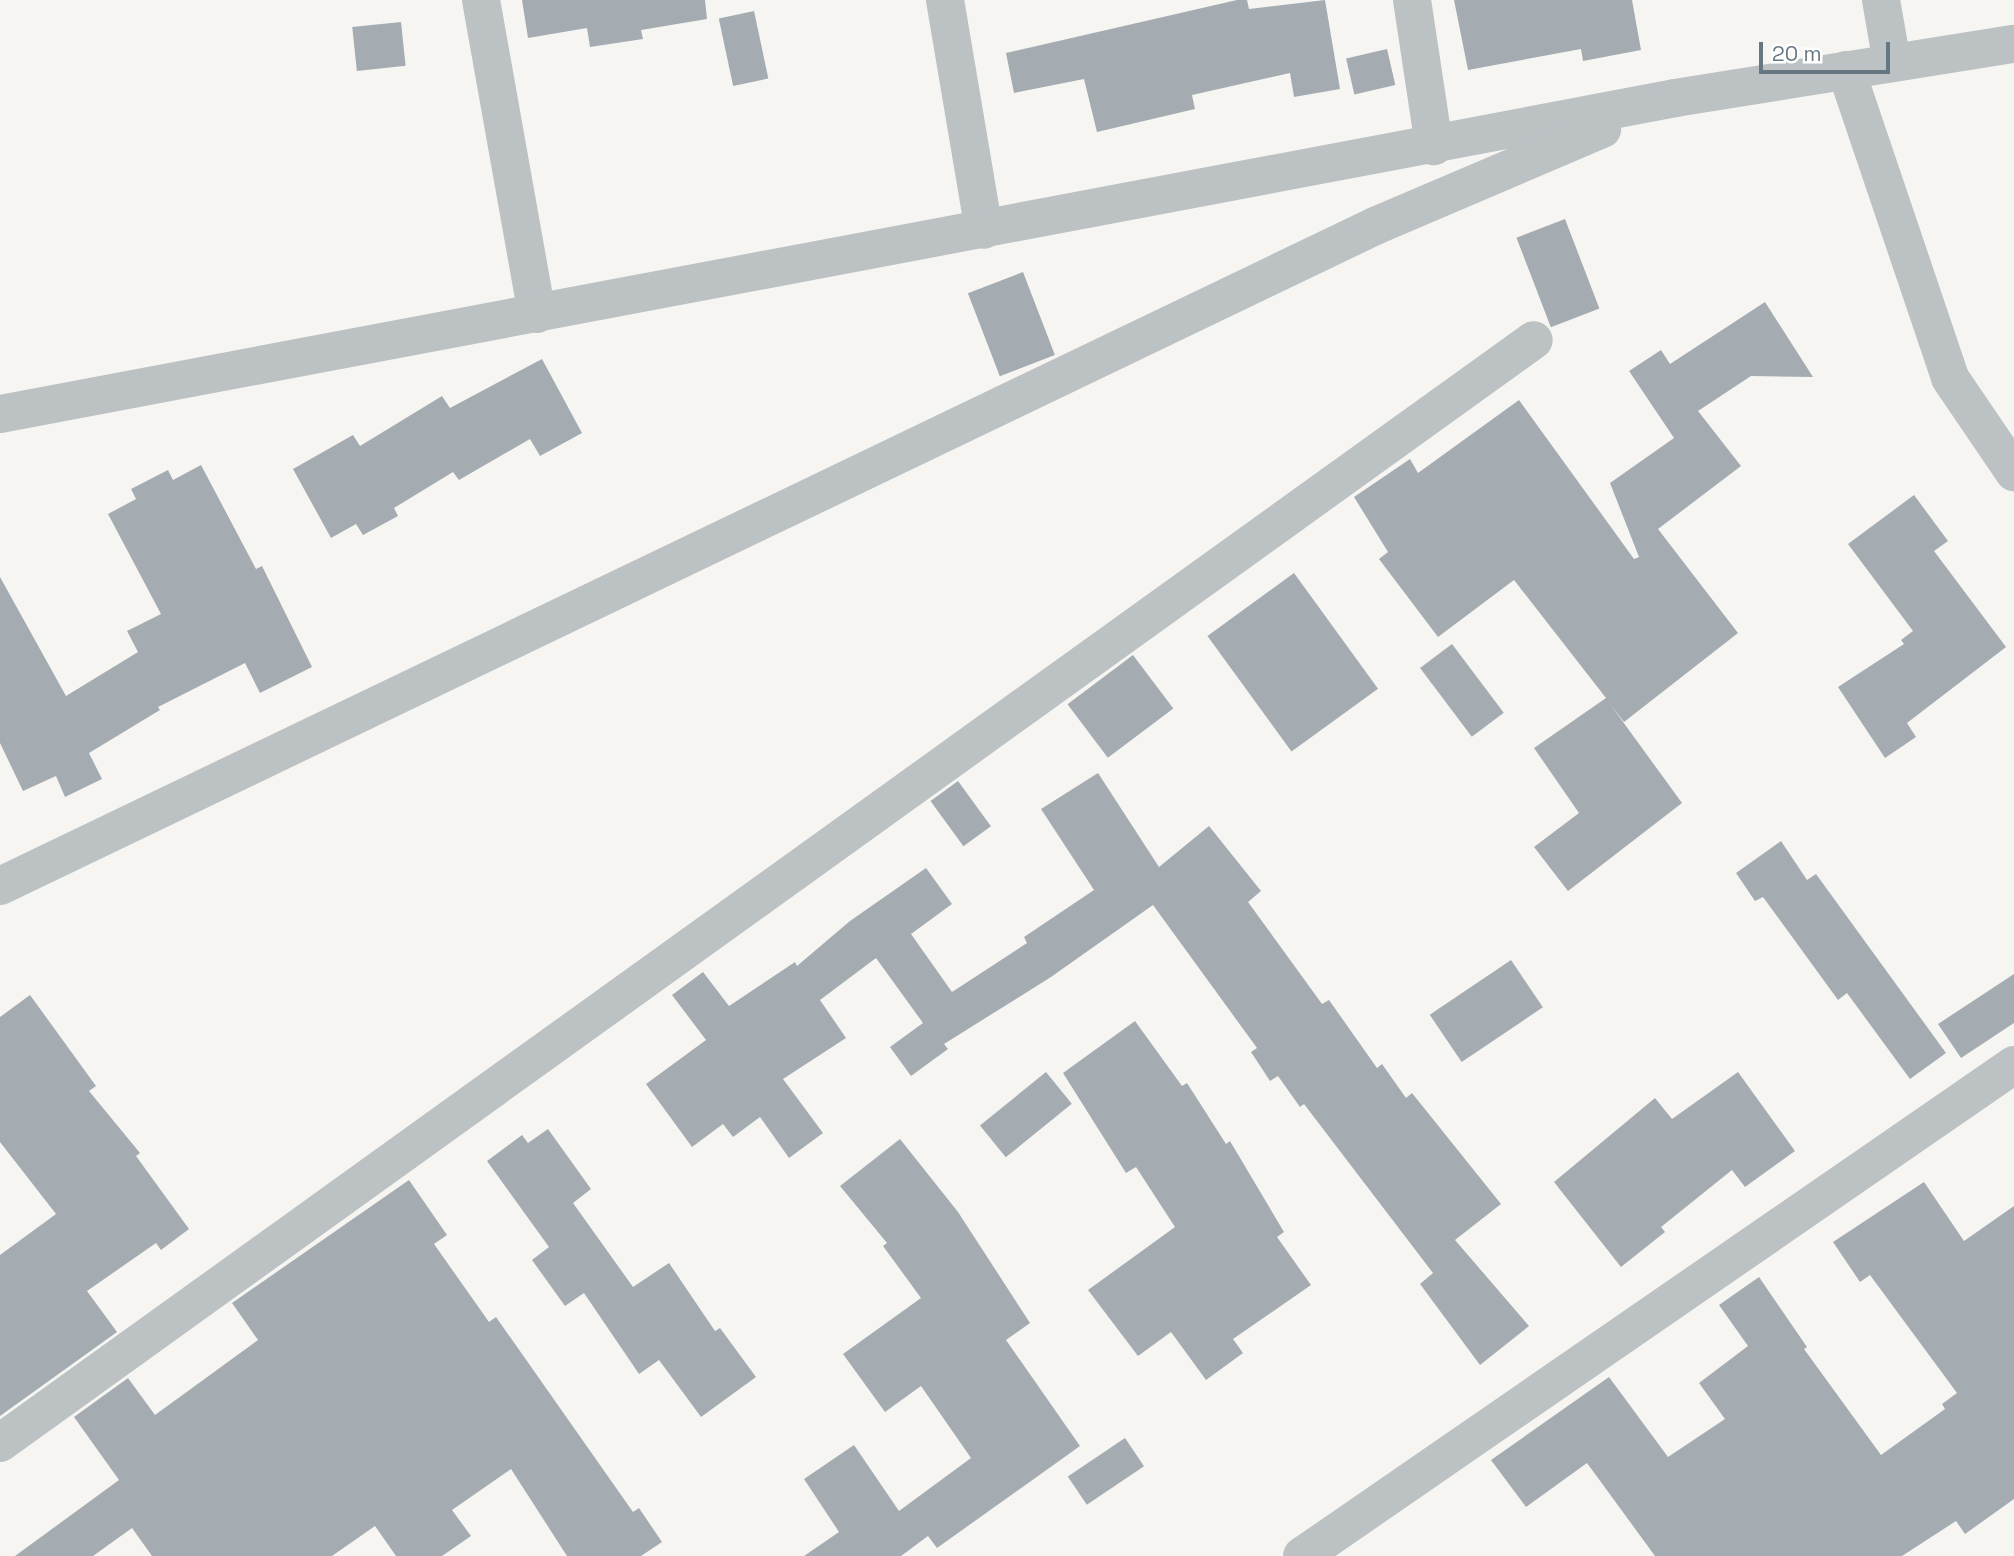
<!DOCTYPE html>
<style>
body{margin:0}
#map{position:relative;width:2014px;height:1556px;overflow:hidden;background:#f6f5f2;font-family:"Space Grotesk",sans-serif}
div>[style]{position:absolute}
.building>*{inset:0;background:#a4acb2;transform-origin:0 0}
.minor>*{height:38px;margin:-19px;padding:0 19px;transform-origin:19px;border-radius:19px;background:#bcc1c4}
span{translate:-50% -50%;white-space:nowrap;text-align:center;line-height:1.15;-webkit-text-stroke:7px #fff;paint-order:stroke}
.scale{position:absolute;left:1759px;top:42px;width:131px;height:32px;box-sizing:border-box;border:4px solid #667782;border-top:0;padding-left:9px;font-size:21px;line-height:24px;white-space:nowrap;color:#667782;-webkit-text-stroke:5px #fff;paint-order:stroke}
</style>
<div id="map">
<div class="building">
<div style="clip-path:polygon(522px 0,705px 0,707px 19px,641px 30px,643px 39px,590px 47px,587px 28px,528px 38px)"></div>
<div style="clip-path:polygon(1237px 0,1247px 0,1249px 9px,1325px 0,1340px 89px,1294px 97px,1290px 73px,1192px 95px,1195px 109px,1097px 132px,1084px 79px,1014px 93px,1006px 53px)"></div>
<div style="clip-path:polygon(1454px 0,1632px 0,1641px 50px,1583px 61px,1581px 49px,1468px 70px)"></div>
<div style="left:754px;top:11px;width:69px;height:36px;rotate:78deg"></div>
<div style="left:401px;top:22px;width:44px;height:49px;rotate:84deg"></div>
<div style="left:1387px;top:49px;width:37px;height:42px;rotate:77deg"></div>
<div style="left:1565px;top:219px;width:96px;height:52px;rotate:69deg"></div>
<div style="left:1023px;top:272px;width:89px;height:59px;rotate:69deg"></div>
<div style="clip-path:polygon(1765px 302px,1813px 377px,1751px 376px,1698px 411px,1741px 466px,1658px 529px,1738px 633px,1624px 722px,1610px 704px,1682px 803px,1568px 891px,1534px 847px,1579px 813px,1534px 748px,1606px 698px,1514px 580px,1438px 637px,1379px 559px,1388px 552px,1354px 497px,1410px 459px,1418px 473px,1519px 400px,1634px 559px,1639px 557px,1610px 483px,1674px 438px,1629px 371px,1661px 350px,1670px 364px)"></div>
<div style="clip-path:polygon(542px 359px,582px 433px,540px 456px,530px 439px,459px 480px,453px 472px,394px 508px,398px 516px,363px 535px,356px 524px,331px 538px,293px 469px,353px 435px,360px 446px,442px 396px,450px 408px)"></div>
<div style="clip-path:polygon(201px 465px,256px 569px,262px 566px,312px 667px,260px 693px,245px 663px,158px 707px,160px 710px,89px 753px,102px 779px,65px 797px,56px 776px,23px 791px,0 743px,0 577px,66px 696px,138px 652px,127px 631px,161px 614px,108px 514px,136px 499px,131px 489px,168px 470px,173px 480px)"></div>
<div style="clip-path:polygon(1914px 495px,1948px 541px,1934px 551px,2006px 647px,1907px 723px,1916px 737px,1885px 758px,1838px 687px,1904px 644px,1901px 640px,1913px 631px,1848px 544px)"></div>
<div style="left:1294px;top:573px;width:143px;height:107px;rotate:54deg"></div>
<div style="left:1452px;top:644px;width:86px;height:40px;rotate:53deg"></div>
<div style="left:1133px;top:655px;width:67px;height:82px;rotate:53deg"></div>
<div style="clip-path:polygon(1098px 773px,1159px 867px,1209px 826px,1261px 891px,1248px 902px,1322px 1004px,1329px 1000px,1377px 1068px,1382px 1064px,1406px 1098px,1412px 1093px,1501px 1204px,1455px 1240px,1529px 1326px,1480px 1365px,1420px 1284px,1433px 1273px,1304px 1104px,1300px 1107px,1278px 1076px,1270px 1081px,1251px 1052px,1257px 1048px,1153px 905px,1051px 977px,944px 1044px,948px 1049px,911px 1076px,890px 1047px,923px 1023px,876px 958px,820px 1000px,846px 1038px,783px 1079px,823px 1133px,789px 1158px,760px 1117px,733px 1137px,723px 1124px,692px 1147px,646px 1084px,706px 1040px,672px 995px,703px 972px,729px 1006px,795px 962px,797px 966px,850px 921px,926px 868px,952px 904px,911px 934px,952px 992px,1027px 943px,1024px 937px,1094px 890px,1041px 809px)"></div>
<div style="left:958px;top:781px;width:56px;height:34px;rotate:54deg"></div>
<div style="clip-path:polygon(1781px 841px,1807px 880px,1816px 874px,1946px 1053px,1910px 1079px,1847px 993px,1838px 1000px,1763px 897px,1755px 901px,1736px 873px)"></div>
<div style="left:1511px;top:960px;width:57px;height:98px;rotate:56deg"></div>
<div style="clip-path:polygon(2014px 974px,2014px 1023px,1961px 1058px,1938px 1024px)"></div>
<div style="clip-path:polygon(30px 995px,96px 1086px,89px 1091px,140px 1153px,136px 1156px,189px 1229px,161px 1250px,156px 1243px,87px 1291px,117px 1332px,0 1416px,0 1255px,56px 1214px,0 1142px,0 1017px)"></div>
<div style="clip-path:polygon(1135px 1021px,1182px 1086px,1187px 1083px,1226px 1144px,1230px 1141px,1284px 1232px,1277px 1237px,1311px 1285px,1233px 1339px,1243px 1353px,1206px 1380px,1171px 1332px,1138px 1356px,1088px 1290px,1175px 1227px,1136px 1167px,1126px 1173px,1063px 1073px)"></div>
<div style="left:1046px;top:1072px;width:41px;height:85px;rotate:51deg"></div>
<div style="clip-path:polygon(1738px 1072px,1795px 1151px,1745px 1187px,1732px 1170px,1661px 1227px,1665px 1232px,1621px 1267px,1554px 1182px,1655px 1098px,1672px 1119px)"></div>
<div style="clip-path:polygon(548px 1129px,591px 1189px,573px 1203px,633px 1287px,669px 1263px,715px 1331px,720px 1328px,756px 1377px,701px 1417px,659px 1360px,639px 1374px,584px 1293px,565px 1306px,532px 1260px,549px 1247px,487px 1161px,522px 1135px,528px 1143px)"></div>
<div style="clip-path:polygon(900px 1139px,958px 1212px,1030px 1323px,1006px 1340px,1080px 1446px,937px 1548px,928px 1536px,901px 1556px,804px 1556px,839px 1532px,804px 1479px,854px 1445px,899px 1511px,971px 1458px,921px 1386px,885px 1412px,843px 1354px,921px 1298px,883px 1246px,887px 1243px,840px 1186px)"></div>
<div style="clip-path:polygon(409px 1180px,447px 1235px,434px 1244px,489px 1322px,496px 1317px,633px 1512px,639px 1508px,662px 1542px,641px 1556px,567px 1556px,511px 1469px,452px 1510px,471px 1536px,442px 1556px,396px 1556px,375px 1526px,332px 1556px,152px 1556px,132px 1528px,93px 1556px,15px 1556px,119px 1480px,74px 1417px,128px 1378px,155px 1415px,258px 1340px,232px 1303px)"></div>
<div style="clip-path:polygon(1924px 1182px,1964px 1241px,2014px 1206px,2014px 1499px,1965px 1534px,1956px 1521px,1902px 1556px,1655px 1556px,1587px 1463px,1526px 1507px,1491px 1460px,1609px 1377px,1668px 1457px,1725px 1419px,1699px 1383px,1748px 1346px,1719px 1305px,1759px 1277px,1807px 1347px,1804px 1349px,1881px 1455px,1945px 1409px,1942px 1404px,1957px 1393px,1870px 1275px,1860px 1282px,1833px 1242px)"></div>
<div style="left:1125px;top:1438px;width:34px;height:69px;rotate:56deg"></div>
</div>
<div class="minor">
<div style="left:481px;top:0;width:319px;rotate:79.9deg"></div>
<div style="left:945px;top:0;width:233px;rotate:80.4deg"></div>
<div style="left:1412px;top:0;width:148px;rotate:81.4deg"></div>
<div style="left:1881px;top:0;width:64px;rotate:80.1deg"></div>
<div style="left:1846px;top:70px;width:325px;rotate:71.3deg"></div>
<div style="left:1950px;top:378px;width:114px;rotate:55.8deg"></div>
<div style="left:0;top:414px;width:1705px;rotate:-10.68deg"></div>
<div style="left:1675px;top:98px;width:343px;rotate:-9.1deg"></div>
<div style="left:0;top:886px;width:1525px;rotate:-25.64deg"></div>
<div style="left:1375px;top:226px;width:247px;rotate:-23.1deg"></div>
<div style="left:0;top:1443px;width:1889px;rotate:-35.72deg"></div>
<div style="left:1302px;top:1556px;width:865px;rotate:-34.59deg"></div>
</div>
<div class="scale">20 m</div>
</div>
